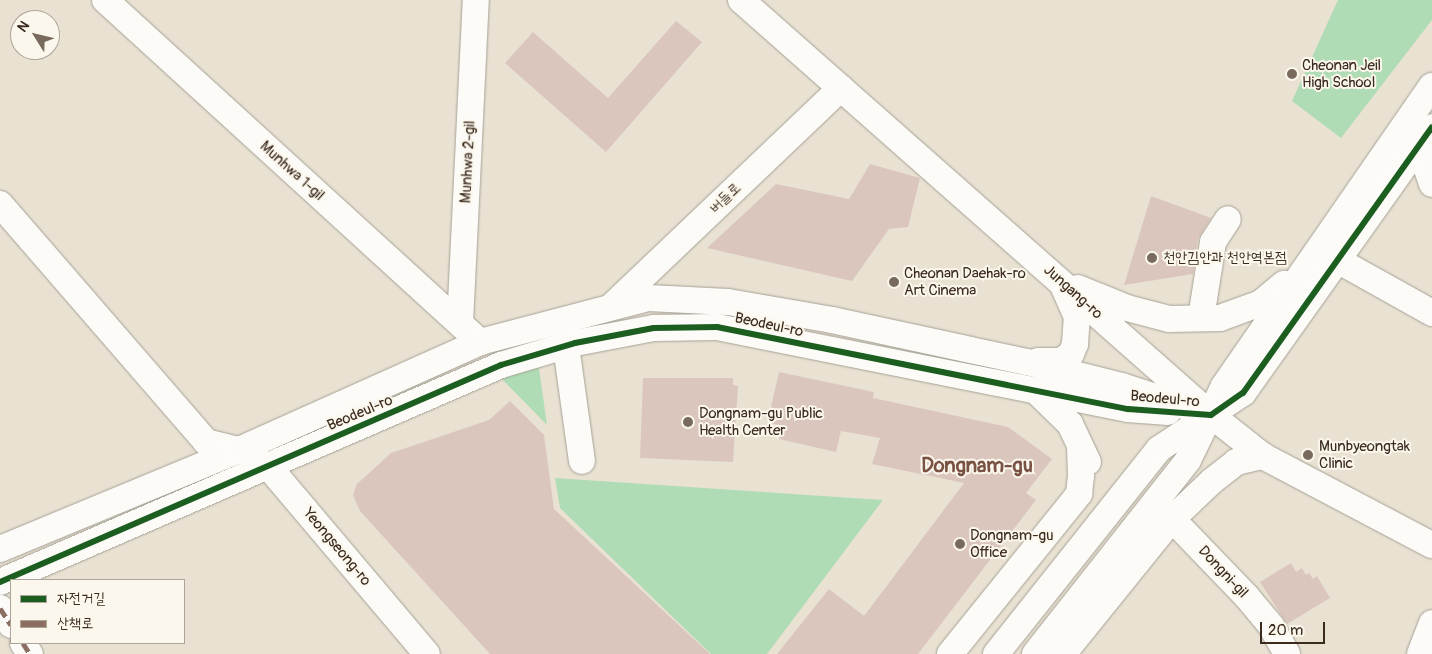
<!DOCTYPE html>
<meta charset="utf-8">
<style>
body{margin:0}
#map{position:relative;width:1432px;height:654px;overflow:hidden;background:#e9e2d3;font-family:Pangolin,"Poor Story",sans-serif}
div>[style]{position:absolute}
.green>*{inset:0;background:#afdcb5}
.building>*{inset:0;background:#dac6bd}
.roads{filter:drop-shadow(0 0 1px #a6a196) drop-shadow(0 0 1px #a6a196)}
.minor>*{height:26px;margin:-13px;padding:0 13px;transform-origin:13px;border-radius:13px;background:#fcfbf8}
.quiet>*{height:5px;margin-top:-2.5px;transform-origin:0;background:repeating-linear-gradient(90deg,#8d6e63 0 10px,transparent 0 15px)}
.cycleway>*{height:6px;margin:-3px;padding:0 3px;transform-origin:3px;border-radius:3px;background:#1b5e20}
.dots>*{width:14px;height:14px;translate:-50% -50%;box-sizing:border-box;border:2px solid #fbf7ec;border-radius:50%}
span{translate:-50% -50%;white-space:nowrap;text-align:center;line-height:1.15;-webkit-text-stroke:4px #fbf7ec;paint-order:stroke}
.poi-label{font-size:15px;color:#3b2a1e}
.left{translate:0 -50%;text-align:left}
.street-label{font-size:15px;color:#3b2a1e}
.district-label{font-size:20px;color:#795244;font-weight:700}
.legend{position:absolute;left:10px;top:579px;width:175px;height:65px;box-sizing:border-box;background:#fbf7ec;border:1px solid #aea59a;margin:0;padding:6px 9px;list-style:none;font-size:15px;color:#3b2a1e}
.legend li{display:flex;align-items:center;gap:10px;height:25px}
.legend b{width:25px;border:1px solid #aea59a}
.north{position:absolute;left:10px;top:10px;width:50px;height:50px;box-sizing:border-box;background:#fbf7ec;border:1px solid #aea59a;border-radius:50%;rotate:306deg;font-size:14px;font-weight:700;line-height:20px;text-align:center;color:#3b2a1e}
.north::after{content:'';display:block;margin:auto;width:18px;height:22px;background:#786a5d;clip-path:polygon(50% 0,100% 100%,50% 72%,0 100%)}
.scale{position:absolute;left:1260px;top:622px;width:65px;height:22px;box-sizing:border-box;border:2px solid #3b2a1e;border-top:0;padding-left:6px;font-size:15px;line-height:18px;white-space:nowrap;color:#3b2a1e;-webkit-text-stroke:4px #fbf7ec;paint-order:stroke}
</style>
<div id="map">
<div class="green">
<div style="clip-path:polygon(1338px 0,1432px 0,1432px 20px,1341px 138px,1292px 101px)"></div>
<div style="clip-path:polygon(537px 354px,547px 425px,492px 369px)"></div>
<div style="clip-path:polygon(555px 478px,883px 500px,767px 654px,711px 654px,560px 508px)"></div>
</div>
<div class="building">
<div style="clip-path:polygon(676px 21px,702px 42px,606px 152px,505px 63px,533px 32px,608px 98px)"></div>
<div style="clip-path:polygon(870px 164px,920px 178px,908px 227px,889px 229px,852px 281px,707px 248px,776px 184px,849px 199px)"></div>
<div style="clip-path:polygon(1151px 196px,1211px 218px,1198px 239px,1193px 274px,1124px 285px)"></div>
<div style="clip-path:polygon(779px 372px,874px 392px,873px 398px,1008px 427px,1052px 459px,1026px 493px,1036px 500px,918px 654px,777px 654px,829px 589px,864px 616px,964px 483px,872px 464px,880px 438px,841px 431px,836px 452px,779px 439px,782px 426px,771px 423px,773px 408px,771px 407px)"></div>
<div style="clip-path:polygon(643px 378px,733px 378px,733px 385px,738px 386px,733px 462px,640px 458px)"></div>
<div style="clip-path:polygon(510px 401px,544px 435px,554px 509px,710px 654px,490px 654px,360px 511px,353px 495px,357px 484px,391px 453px,489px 420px)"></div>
<div style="clip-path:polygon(1291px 563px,1296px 572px,1302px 568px,1306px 575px,1309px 573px,1313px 579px,1317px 576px,1330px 598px,1287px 624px,1260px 582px)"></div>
</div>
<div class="roads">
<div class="minor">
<div style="left:105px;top:0;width:508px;rotate:42.36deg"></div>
<div style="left:741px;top:0;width:627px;rotate:41.44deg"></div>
<div style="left:1211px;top:415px;width:66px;rotate:38.3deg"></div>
<div style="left:1263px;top:456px;width:191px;rotate:27.8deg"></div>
<div style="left:1419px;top:146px;width:40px;rotate:71.1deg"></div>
<div style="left:0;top:204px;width:315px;rotate:49.1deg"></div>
<div style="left:206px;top:442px;width:34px;rotate:14deg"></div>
<div style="left:239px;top:450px;width:33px;rotate:29deg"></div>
<div style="left:268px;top:466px;width:246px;rotate:49.8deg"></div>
<div style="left:1339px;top:261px;width:107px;rotate:29.2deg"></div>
<div style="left:1078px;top:288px;width:53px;rotate:22.2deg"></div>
<div style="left:1127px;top:308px;width:43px;rotate:14.7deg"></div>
<div style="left:1169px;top:319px;width:51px;rotate:-1.1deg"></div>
<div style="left:1220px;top:318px;width:44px;rotate:-20.1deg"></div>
<div style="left:1261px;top:303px;width:30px;rotate:-40deg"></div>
<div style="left:612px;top:306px;width:316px;rotate:-43.6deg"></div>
<div style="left:1201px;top:318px;width:77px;rotate:-81deg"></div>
<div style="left:1213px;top:242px;width:27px;rotate:-57deg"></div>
<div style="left:460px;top:323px;width:323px;rotate:-87.2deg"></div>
<div style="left:566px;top:346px;width:116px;rotate:82.1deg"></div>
<div style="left:1038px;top:361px;width:23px"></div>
<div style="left:1061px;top:361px;width:12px;rotate:-35deg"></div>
<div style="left:1071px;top:354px;width:11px;rotate:-68deg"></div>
<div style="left:1075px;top:344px;width:27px;rotate:-86deg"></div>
<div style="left:1077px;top:317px;width:32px;rotate:-114deg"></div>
<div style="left:1035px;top:390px;width:49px;rotate:44.2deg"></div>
<div style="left:1070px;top:424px;width:42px;rotate:64.7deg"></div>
<div style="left:1172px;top:519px;width:108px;rotate:46.1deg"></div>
<div style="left:1247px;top:597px;width:38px;rotate:50deg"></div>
<div style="left:1271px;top:626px;width:32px;rotate:60deg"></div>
<div style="left:0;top:549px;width:259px;rotate:-22.5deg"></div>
<div style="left:239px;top:450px;width:264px;rotate:-24.1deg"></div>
<div style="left:480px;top:342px;width:174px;rotate:-14.7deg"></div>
<div style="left:648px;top:298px;width:80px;rotate:2.9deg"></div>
<div style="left:728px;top:302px;width:106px;rotate:9.8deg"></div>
<div style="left:832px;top:320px;width:199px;rotate:12.2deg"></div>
<div style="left:1027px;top:362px;width:98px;rotate:14.2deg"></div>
<div style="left:1122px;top:386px;width:94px;rotate:18deg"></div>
<div style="left:0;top:582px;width:546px;rotate:-23.42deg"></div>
<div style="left:501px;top:365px;width:77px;rotate:-16.6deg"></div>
<div style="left:575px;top:343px;width:80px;rotate:-10.8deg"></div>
<div style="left:654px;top:328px;width:63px;rotate:-0.9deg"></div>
<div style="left:717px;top:327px;width:419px;rotate:11.3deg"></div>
<div style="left:1128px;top:409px;width:40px;rotate:4.3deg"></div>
<div style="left:0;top:608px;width:20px;rotate:57deg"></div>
<div style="left:23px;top:643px;width:13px;rotate:58deg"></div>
<div style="left:950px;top:654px;width:206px;rotate:-51.1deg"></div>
<div style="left:1079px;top:494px;width:18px;rotate:-84deg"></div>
<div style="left:1081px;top:476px;width:29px;rotate:-92deg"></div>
<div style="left:996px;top:654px;width:262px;rotate:-51.5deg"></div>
<div style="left:1159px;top:449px;width:101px;rotate:-33.7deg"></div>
<div style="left:1243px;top:393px;width:326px;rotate:-54.6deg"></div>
<div style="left:1035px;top:654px;width:247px;rotate:-51.7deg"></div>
<div style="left:1188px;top:460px;width:82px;rotate:-64.1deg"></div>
<div style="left:1224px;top:386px;width:365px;rotate:-55.3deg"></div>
<div style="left:1063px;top:654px;width:174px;rotate:-51.1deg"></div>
<div style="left:1172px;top:519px;width:55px;rotate:-43.5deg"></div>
<div style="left:1212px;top:481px;width:31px;rotate:-38deg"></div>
<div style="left:1236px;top:462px;width:28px;rotate:-13deg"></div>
<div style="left:1420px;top:654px;width:33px;rotate:-69deg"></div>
</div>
</div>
<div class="quiet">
<div style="left:0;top:608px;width:20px;rotate:57deg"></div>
<div style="left:23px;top:643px;width:13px;rotate:58deg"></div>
</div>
<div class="cycleway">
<div style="left:0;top:582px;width:546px;rotate:-23.42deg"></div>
<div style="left:501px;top:365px;width:77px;rotate:-16.6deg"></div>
<div style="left:575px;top:343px;width:80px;rotate:-10.8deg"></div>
<div style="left:654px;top:328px;width:63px;rotate:-0.9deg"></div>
<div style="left:717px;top:327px;width:419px;rotate:11.3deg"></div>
<div style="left:1128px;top:409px;width:83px;rotate:4.1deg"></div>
<div style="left:1211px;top:415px;width:39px;rotate:-35deg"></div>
<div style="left:1243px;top:393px;width:326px;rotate:-54.6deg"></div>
</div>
<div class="dots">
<div style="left:1292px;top:74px;background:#786a5d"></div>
<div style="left:1152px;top:258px;background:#786a5d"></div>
<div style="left:894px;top:282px;background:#786a5d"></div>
<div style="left:688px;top:422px;background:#786a5d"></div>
<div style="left:1308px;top:455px;background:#786a5d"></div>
<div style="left:960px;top:544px;background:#786a5d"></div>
</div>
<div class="poi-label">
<span class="left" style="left:1302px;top:74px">Cheonan Jeil<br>High School</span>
<span class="left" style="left:1163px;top:258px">천안김안과 천안역본점</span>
<span class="left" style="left:904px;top:282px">Cheonan Daehak-ro<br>Art Cinema</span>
<span class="left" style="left:699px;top:422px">Dongnam-gu Public<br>Health Center</span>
<span class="left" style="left:1319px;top:455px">Munbyeongtak<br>Clinic</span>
<span class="left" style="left:970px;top:544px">Dongnam-gu<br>Office</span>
</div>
<div class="street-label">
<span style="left:468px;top:162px;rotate:-87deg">Munhwa 2-gil</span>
<span style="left:292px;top:171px;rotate:42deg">Munhwa 1-gil</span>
<span style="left:725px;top:198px;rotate:-43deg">버들로</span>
<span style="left:1073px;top:292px;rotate:42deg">Jungang-ro</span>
<span style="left:769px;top:325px;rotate:12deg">Beodeul-ro</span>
<span style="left:1165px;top:399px;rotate:5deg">Beodeul-ro</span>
<span style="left:360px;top:413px;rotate:-23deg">Beodeul-ro</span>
<span style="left:337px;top:547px;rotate:50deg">Yeongseong-ro</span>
<span style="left:1223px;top:572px;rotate:47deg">Dongni-gil</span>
</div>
<div class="district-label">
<span style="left:977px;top:465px">Dongnam-gu</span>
</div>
<ul class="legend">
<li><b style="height:6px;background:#1b5e20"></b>자전거길</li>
<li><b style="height:6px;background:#8d6e63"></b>산책로</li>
</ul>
<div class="north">N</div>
<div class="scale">20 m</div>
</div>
